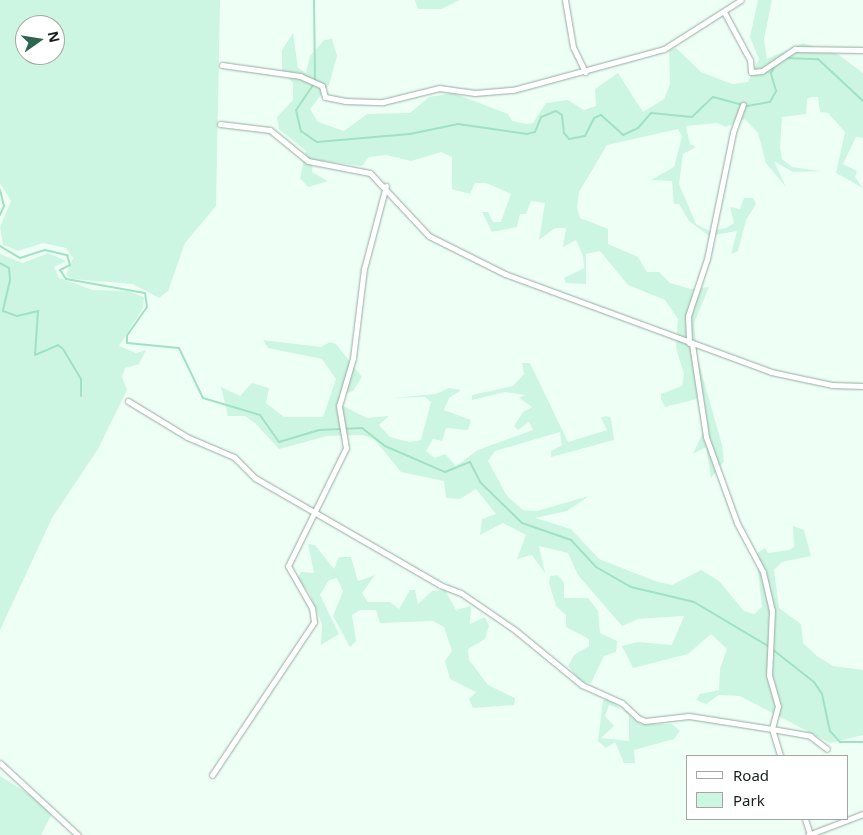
<!DOCTYPE html>
<style>
body{margin:0}
#map{position:relative;width:863px;height:835px;overflow:hidden;background:#eefff6;font-family:"Noto Sans",sans-serif}
div>[style]{position:absolute}
.green>*{inset:0;background:#ccf6e1}
.stream>*{height:2px;margin:-1px;padding:0 1px;transform-origin:1px;border-radius:1px;background:#a0e2c2}
.roads{filter:drop-shadow(0 0 1px #97aba1) drop-shadow(0 0 1px #97aba1)}
.street>*{height:5px;margin:-2.5px;padding:0 2.5px;transform-origin:2.5px;border-radius:2.5px;background:#fff}
span{translate:-50% -50%;white-space:nowrap;text-align:center;line-height:1.15;-webkit-text-stroke:4.5px #fff;paint-order:stroke}
.legend{position:absolute;left:686px;top:755px;width:162px;height:65px;box-sizing:border-box;background:#fff;border:1px solid #a3a6a4;margin:0;padding:6px 9px;list-style:none;font-size:15px;color:#19201c}
.legend li{display:flex;align-items:center;gap:10px;height:25px}
.legend b{width:25px;border:1px solid #a3a6a4}
.north{position:absolute;left:15px;top:15px;width:50px;height:50px;box-sizing:border-box;background:#fff;border:1px solid #a3a6a4;border-radius:50%;rotate:77deg;font-size:14px;font-weight:700;line-height:20px;text-align:center;color:#19201c}
.north::after{content:'';display:block;margin:auto;width:18px;height:22px;background:#2d654d;clip-path:polygon(50% 0,100% 100%,50% 72%,0 100%)}
</style>
<div id="map">
<div class="green">
<div style="clip-path:polygon(evenodd,0 0,220px 0,216px 206px,185px 243px,168px 291px,159px 298px,133px 284px,72px 279px,66px 275px,73px 258px,66px 248px,43px 243px,18px 251px,3px 245px,0 227px,11px 201px,0 183px,0 0,25px 25px,55px 25px,55px 55px,25px 55px,25px 25px)"></div>
<div style="clip-path:polygon(415px 0,460px 0,441px 9px,418px 9px)"></div>
<div style="clip-path:polygon(758px 0,772px 0,764px 39px,767px 59px,803px 43px,839px 55px,863px 73px,863px 138px,856px 137px,843px 164px,857px 171px,855px 177px,863px 188px,836px 173px,845px 132px,828px 113px,820px 112px,818px 97px,812px 97px,807px 99px,806px 114px,782px 117px,780px 148px,782px 159px,792px 167px,820px 171px,793px 172px,774px 161px,786px 187px,766px 163px,758px 133px,745px 119px,726px 127px,717px 123px,686px 126px,690px 144px,696px 147px,683px 154px,679px 184px,696px 224px,710px 231px,726px 228px,734px 223px,730px 207px,740px 209px,744px 198px,753px 198px,756px 204px,746px 220px,738px 251px,731px 254px,737px 231px,709px 236px,689px 221px,679px 204px,674px 204px,672px 181px,651px 180px,674px 167px,682px 136px,678px 129px,607px 145px,579px 192px,577px 208px,580px 218px,608px 229px,608px 244px,638px 257px,647px 272px,659px 272px,670px 283px,691px 289px,709px 287px,694px 323px,698px 360px,722px 445px,724px 461px,711px 478px,706px 447px,693px 454px,703px 432px,697px 399px,665px 407px,661px 399px,661px 394px,682px 386px,684px 374px,676px 348px,678px 319px,665px 300px,628px 285px,600px 251px,586px 254px,586px 284px,566px 283px,564px 278px,584px 268px,583px 256px,576px 240px,563px 247px,566px 228px,555px 228px,539px 240px,545px 203px,531px 201px,526px 214px,520px 214px,517px 227px,492px 232px,482px 212px,488px 212px,493px 222px,501px 222px,511px 194px,486px 183px,475px 183px,470px 194px,452px 189px,452px 157px,441px 152px,411px 161px,386px 155px,369px 157px,362px 166px,313px 160px,312px 172px,328px 181px,308px 187px,300px 178px,306px 151px,279px 129px,277px 117px,293px 100px,293px 83px,282px 71px,282px 50px,293px 33px,298px 68px,306px 73px,310px 56px,324px 40px,332px 39px,337px 56px,329px 85px,310px 109px,318px 122px,344px 131px,367px 114px,410px 113px,429px 97px,453px 93px,508px 114px,512px 121px,527px 124px,533px 123px,546px 103px,568px 100px,584px 110px,596px 106px,595px 89px,618px 73px,643px 112px,664px 99px,670px 84px,669px 50px,676px 48px,701px 72px,732px 84px,748px 82px,759px 59px,750px 37px)"></div>
<div style="clip-path:polygon(48px 253px,66px 261px,54px 267px,59px 278px,93px 290px,127px 291px,144px 297px,143px 308px,119px 346px,136px 353px,146px 350px,139px 364px,125px 368px,122px 377px,127px 390px,98px 449px,52px 518px,0 630px,0 254px,23px 263px)"></div>
<div style="clip-path:polygon(263px 340px,321px 347px,330px 342px,336px 344px,362px 377px,353px 391px,341px 395px,343px 406px,367px 418px,389px 416px,379px 425px,390px 437px,409px 442px,421px 440px,431px 402px,425px 397px,393px 398px,436px 394px,449px 388px,461px 390px,449px 398px,444px 410px,471px 420px,468px 430px,446px 428px,442px 441px,433px 439px,426px 451px,435px 458px,445px 454px,456px 466px,478px 450px,533px 430px,529px 422px,518px 430px,514px 426px,523px 412px,532px 407px,519px 398px,525px 395px,505px 392px,472px 400px,472px 395px,513px 386px,524px 374px,522px 363px,530px 363px,568px 442px,607px 430px,601px 418px,606px 416px,611px 418px,614px 440px,551px 457px,551px 451px,562px 445px,560px 432px,495px 451px,488px 461px,507px 496px,523px 510px,537px 511px,589px 496px,567px 511px,535px 518px,571px 529px,599px 559px,655px 581px,672px 585px,701px 570px,719px 581px,744px 611px,754px 614px,762px 607px,756px 554px,765px 548px,768px 553px,789px 550px,794px 547px,793px 526px,804px 530px,811px 556px,782px 562px,774px 570px,779px 608px,801px 624px,803px 643px,817px 656px,833px 666px,863px 670px,863px 735px,830px 743px,740px 696px,719px 695px,706px 704px,696px 700px,700px 694px,719px 690px,720px 669px,727px 649px,711px 634px,688px 654px,633px 668px,622px 646px,638px 642px,672px 645px,684px 616px,638px 619px,622px 626px,578px 575px,568px 553px,539px 546px,545px 573px,532px 555px,517px 559px,526px 535px,503px 523px,480px 535px,482px 519px,496px 514px,476px 489px,460px 499px,446px 498px,444px 481px,401px 472px,374px 439px,363px 435px,327px 436px,279px 449px,255px 423px,245px 416px,228px 416px,221px 387px,240px 396px,252px 383px,269px 388px,266px 403px,284px 417px,323px 417px,336px 379px,322px 359px,268px 348px)"></div>
<div style="clip-path:polygon(308px 544px,315px 545px,334px 569px,339px 557px,351px 557px,358px 581px,375px 575px,362px 593px,368px 602px,390px 602px,399px 609px,410px 590px,415px 590px,418px 604px,432px 591px,445px 590px,456px 610px,471px 606px,470px 624px,485px 617px,489px 626px,485px 639px,468px 649px,469px 660px,488px 685px,515px 698px,514px 705px,473px 708px,469px 699px,476px 692px,450px 679px,445px 661px,452px 651px,444px 627px,433px 621px,380px 623px,376px 610px,360px 610px,352px 615px,356px 641px,350px 647px,333px 616px,343px 591px,337px 578px,329px 580px,320px 595px,339px 634px,321px 645px,322px 624px,309px 592px,297px 580px,301px 572px,314px 573px)"></div>
<div style="clip-path:polygon(558px 575px,564px 583px,564px 598px,588px 598px,598px 611px,600px 633px,617px 641px,616px 652px,604px 656px,591px 683px,581px 682px,568px 666px,574px 655px,589px 646px,589px 639px,566px 627px,566px 615px,556px 606px,549px 583px,550px 576px)"></div>
<div style="clip-path:polygon(evenodd,608px 699px,641px 724px,672px 724px,680px 731px,674px 739px,634px 750px,635px 763px,624px 763px,615px 742px,606px 748px,598px 741px,603px 700px,608px 699px,609px 705px,629px 712px,629px 741px,601px 738px,614px 726px,605px 716px,609px 705px)"></div>
<div style="clip-path:polygon(0 776px,54px 810px,41px 835px,0 835px)"></div>
</div>
<div class="stream">
<div style="left:314px;top:0;width:82px;rotate:89.3deg"></div>
<div style="left:315px;top:82px;width:34px;rotate:124deg"></div>
<div style="left:296px;top:110px;width:22px;rotate:77deg"></div>
<div style="left:301px;top:131px;width:19px;rotate:35deg"></div>
<div style="left:317px;top:142px;width:93px;rotate:-4.9deg"></div>
<div style="left:410px;top:134px;width:49px;rotate:-11.8deg"></div>
<div style="left:458px;top:124px;width:70px;rotate:8.2deg"></div>
<div style="left:527px;top:134px;width:8px;rotate:-14deg"></div>
<div style="left:535px;top:132px;width:16px;rotate:-68deg"></div>
<div style="left:541px;top:117px;width:16px;rotate:-22deg"></div>
<div style="left:556px;top:111px;width:7px;rotate:34deg"></div>
<div style="left:562px;top:115px;width:18px;rotate:84deg"></div>
<div style="left:564px;top:133px;width:8px;rotate:50deg"></div>
<div style="left:569px;top:139px;width:16px;rotate:-11deg"></div>
<div style="left:585px;top:136px;width:20px;rotate:-63deg"></div>
<div style="left:594px;top:118px;width:8px;rotate:-23deg"></div>
<div style="left:601px;top:115px;width:30px;rotate:42deg"></div>
<div style="left:623px;top:135px;width:17px;rotate:-25deg"></div>
<div style="left:638px;top:128px;width:20px;rotate:-49deg"></div>
<div style="left:651px;top:113px;width:41px;rotate:5.6deg"></div>
<div style="left:692px;top:117px;width:29px;rotate:-44deg"></div>
<div style="left:713px;top:97px;width:35px;rotate:15deg"></div>
<div style="left:747px;top:106px;width:23px;rotate:-10deg"></div>
<div style="left:770px;top:102px;width:13px;rotate:-61deg"></div>
<div style="left:776px;top:91px;width:19px;rotate:-106deg"></div>
<div style="left:771px;top:73px;width:9px;rotate:-63deg"></div>
<div style="left:785px;top:58px;width:33px;rotate:2deg"></div>
<div style="left:818px;top:59px;width:62px;rotate:43deg"></div>
<div style="left:0;top:190px;width:16px;rotate:76deg"></div>
<div style="left:4px;top:206px;width:10px;rotate:114deg"></div>
<div style="left:0;top:246px;width:23px;rotate:31deg"></div>
<div style="left:20px;top:258px;width:26px;rotate:-18deg"></div>
<div style="left:45px;top:250px;width:23px;rotate:13deg"></div>
<div style="left:67px;top:255px;width:10px;rotate:73deg"></div>
<div style="left:70px;top:265px;width:11px;rotate:153deg"></div>
<div style="left:60px;top:270px;width:11px;rotate:56deg"></div>
<div style="left:66px;top:279px;width:80px;rotate:10deg"></div>
<div style="left:145px;top:293px;width:14px;rotate:82deg"></div>
<div style="left:147px;top:307px;width:35px;rotate:125deg"></div>
<div style="left:127px;top:336px;width:7px;rotate:90deg"></div>
<div style="left:127px;top:343px;width:52px;rotate:5.5deg"></div>
<div style="left:179px;top:348px;width:55px;rotate:64.4deg"></div>
<div style="left:203px;top:398px;width:59px;rotate:16.6deg"></div>
<div style="left:260px;top:415px;width:33px;rotate:55deg"></div>
<div style="left:279px;top:442px;width:42px;rotate:-16.7deg"></div>
<div style="left:319px;top:430px;width:43px;rotate:-2.7deg"></div>
<div style="left:362px;top:428px;width:29px;rotate:38deg"></div>
<div style="left:385px;top:446px;width:65px;rotate:23.4deg"></div>
<div style="left:445px;top:472px;width:27px;rotate:-22deg"></div>
<div style="left:470px;top:462px;width:22px;rotate:63deg"></div>
<div style="left:480px;top:482px;width:59px;rotate:44.3deg"></div>
<div style="left:522px;top:523px;width:52px;rotate:19.1deg"></div>
<div style="left:571px;top:540px;width:37px;rotate:47deg"></div>
<div style="left:596px;top:567px;width:40px;rotate:29.7deg"></div>
<div style="left:631px;top:587px;width:65px;rotate:13.4deg"></div>
<div style="left:694px;top:602px;width:86px;rotate:30.7deg"></div>
<div style="left:0;top:263px;width:10px;rotate:29deg"></div>
<div style="left:9px;top:268px;width:12px;rotate:85deg"></div>
<div style="left:10px;top:280px;width:32px;rotate:103deg"></div>
<div style="left:3px;top:311px;width:15px;rotate:20deg"></div>
<div style="left:17px;top:316px;width:22px;rotate:-13deg"></div>
<div style="left:38px;top:311px;width:44px;rotate:93.9deg"></div>
<div style="left:35px;top:355px;width:25px;rotate:-23deg"></div>
<div style="left:58px;top:345px;width:6px;rotate:39deg"></div>
<div style="left:63px;top:349px;width:35px;rotate:59deg"></div>
<div style="left:81px;top:379px;width:17px;rotate:90deg"></div>
<div style="left:772px;top:649px;width:53px;rotate:38.2deg"></div>
<div style="left:814px;top:682px;width:14px;rotate:56deg"></div>
<div style="left:822px;top:694px;width:38px;rotate:78deg"></div>
<div style="left:830px;top:731px;width:15px;rotate:48deg"></div>
<div style="left:840px;top:742px;width:23px"></div>
</div>
<div class="roads">
<div class="street">
<div style="left:565px;top:0;width:48px;rotate:80.3deg"></div>
<div style="left:573px;top:47px;width:28px;rotate:64deg"></div>
<div style="left:724px;top:12px;width:55px;rotate:61.6deg"></div>
<div style="left:750px;top:60px;width:12px;rotate:85deg"></div>
<div style="left:751px;top:72px;width:11px;rotate:-5deg"></div>
<div style="left:762px;top:71px;width:40px;rotate:-34deg"></div>
<div style="left:795px;top:49px;width:68px;rotate:0.8deg"></div>
<div style="left:222px;top:65px;width:79px;rotate:8deg"></div>
<div style="left:300px;top:76px;width:24px;rotate:24deg"></div>
<div style="left:322px;top:86px;width:11px;rotate:75deg"></div>
<div style="left:325px;top:97px;width:20px;rotate:11deg"></div>
<div style="left:345px;top:101px;width:38px;rotate:2deg"></div>
<div style="left:383px;top:102px;width:58px;rotate:-14deg"></div>
<div style="left:439px;top:88px;width:36px;rotate:8deg"></div>
<div style="left:475px;top:93px;width:38px;rotate:-5deg"></div>
<div style="left:513px;top:90px;width:156px;rotate:-15.2deg"></div>
<div style="left:664px;top:49px;width:91px;rotate:-32.5deg"></div>
<div style="left:220px;top:124px;width:50px;rotate:6.8deg"></div>
<div style="left:270px;top:130px;width:49px;rotate:39.2deg"></div>
<div style="left:308px;top:161px;width:63px;rotate:11deg"></div>
<div style="left:370px;top:173px;width:86px;rotate:46.9deg"></div>
<div style="left:429px;top:236px;width:85px;rotate:26.6deg"></div>
<div style="left:505px;top:274px;width:283px;rotate:20.2deg"></div>
<div style="left:771px;top:372px;width:62px;rotate:12deg"></div>
<div style="left:832px;top:385px;width:31px;rotate:2deg"></div>
<div style="left:689px;top:343px;width:27px;rotate:-92deg"></div>
<div style="left:688px;top:316px;width:60px;rotate:-71.6deg"></div>
<div style="left:707px;top:259px;width:130px;rotate:-78.4deg"></div>
<div style="left:733px;top:132px;width:29px;rotate:-70deg"></div>
<div style="left:692px;top:344px;width:94px;rotate:81.4deg"></div>
<div style="left:706px;top:437px;width:91px;rotate:70.2deg"></div>
<div style="left:737px;top:523px;width:55px;rotate:62deg"></div>
<div style="left:763px;top:572px;width:39px;rotate:77deg"></div>
<div style="left:772px;top:610px;width:65px;rotate:92.6deg"></div>
<div style="left:769px;top:675px;width:32px;rotate:74deg"></div>
<div style="left:778px;top:706px;width:24px;rotate:105deg"></div>
<div style="left:772px;top:729px;width:39px;rotate:10deg"></div>
<div style="left:810px;top:736px;width:21px;rotate:37deg"></div>
<div style="left:128px;top:401px;width:69px;rotate:31.4deg"></div>
<div style="left:187px;top:437px;width:51px;rotate:23.1deg"></div>
<div style="left:234px;top:457px;width:30px;rotate:45deg"></div>
<div style="left:255px;top:478px;width:214px;rotate:30deg"></div>
<div style="left:440px;top:585px;width:22px;rotate:21deg"></div>
<div style="left:461px;top:593px;width:65px;rotate:34.4deg"></div>
<div style="left:515px;top:630px;width:87px;rotate:39.4deg"></div>
<div style="left:582px;top:685px;width:44px;rotate:24.2deg"></div>
<div style="left:622px;top:703px;width:22px;rotate:43deg"></div>
<div style="left:638px;top:718px;width:8px;rotate:23deg"></div>
<div style="left:645px;top:721px;width:44px;rotate:-6.5deg"></div>
<div style="left:689px;top:716px;width:84px;rotate:8.9deg"></div>
<div style="left:772px;top:729px;width:28px;rotate:73deg"></div>
<div style="left:0;top:763px;width:106px;rotate:42.7deg"></div>
<div style="left:212px;top:775px;width:184px;rotate:-56.3deg"></div>
<div style="left:314px;top:622px;width:14px;rotate:-98deg"></div>
<div style="left:312px;top:608px;width:48px;rotate:-119.7deg"></div>
<div style="left:288px;top:566px;width:131px;rotate:-63.8deg"></div>
<div style="left:346px;top:448px;width:43px;rotate:-99.5deg"></div>
<div style="left:339px;top:406px;width:50px;rotate:-73.7deg"></div>
<div style="left:353px;top:358px;width:90px;rotate:-83deg"></div>
<div style="left:364px;top:269px;width:86px;rotate:-75.2deg"></div>
<div style="left:805px;top:819px;width:16px;rotate:72deg"></div>
<div style="left:808px;top:835px;width:59px;rotate:-20.9deg"></div>
</div>
</div>
<ul class="legend">
<li><b style="height:6px;background:#fff"></b>Road</li>
<li><b style="height:14px;background:#ccf6e1"></b>Park</li>
</ul>
<div class="north">N</div>
</div>
